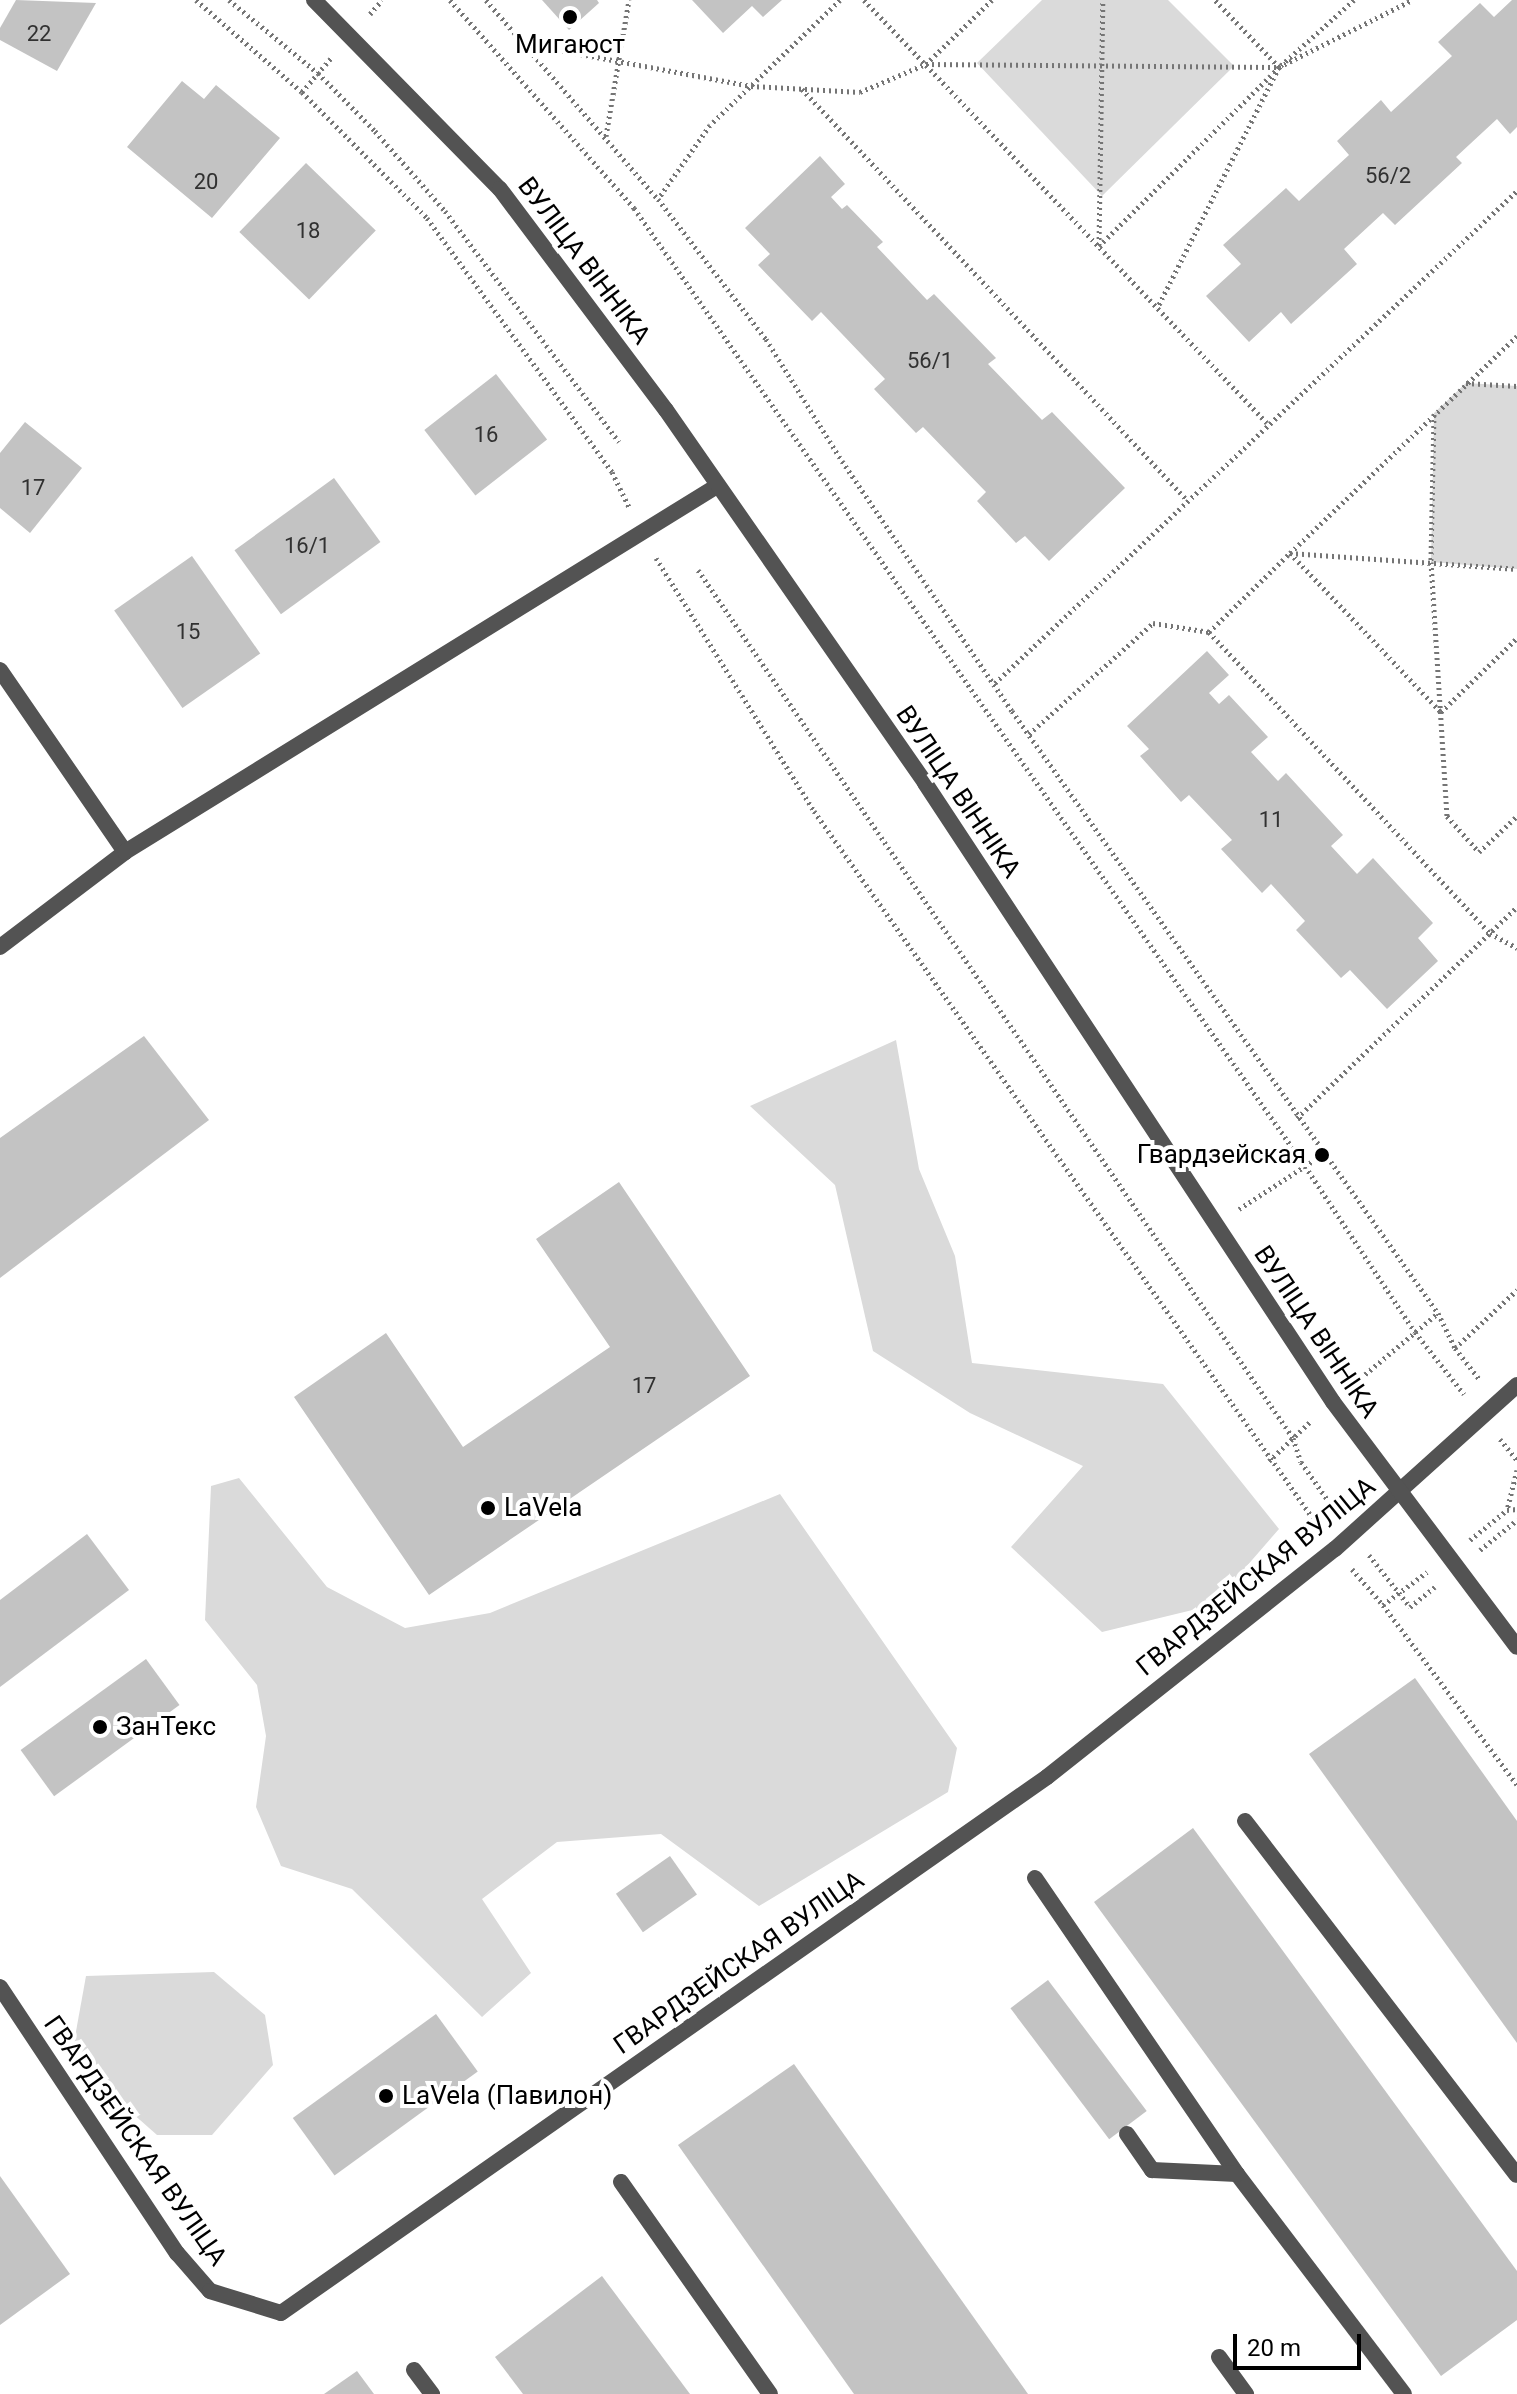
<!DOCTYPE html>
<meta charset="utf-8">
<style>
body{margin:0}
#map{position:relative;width:1517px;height:2394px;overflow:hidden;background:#fff;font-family:Roboto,sans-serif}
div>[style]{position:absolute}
.green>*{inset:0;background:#dadada}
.building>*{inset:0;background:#c3c3c3;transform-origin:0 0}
.path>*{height:5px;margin-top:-2.5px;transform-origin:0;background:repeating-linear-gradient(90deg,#757575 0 2px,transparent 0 6px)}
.service>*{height:16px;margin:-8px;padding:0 8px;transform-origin:8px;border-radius:8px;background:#535353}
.minor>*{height:16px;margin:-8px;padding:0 8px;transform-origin:8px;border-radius:8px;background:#535353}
.tertiary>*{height:16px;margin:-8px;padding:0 8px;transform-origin:8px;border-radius:8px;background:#535353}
.dots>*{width:22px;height:22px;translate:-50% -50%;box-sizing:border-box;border:4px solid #fff;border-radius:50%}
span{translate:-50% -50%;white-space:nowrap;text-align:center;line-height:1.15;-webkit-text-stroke:8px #fff;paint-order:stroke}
.number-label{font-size:22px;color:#313131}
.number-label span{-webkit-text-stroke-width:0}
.poi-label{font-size:26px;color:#000}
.right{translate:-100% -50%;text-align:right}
.left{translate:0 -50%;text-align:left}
.street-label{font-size:26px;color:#000}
.scale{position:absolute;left:1233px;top:2334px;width:128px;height:36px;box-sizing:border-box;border:4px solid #000;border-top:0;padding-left:10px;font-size:24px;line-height:28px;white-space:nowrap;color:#000;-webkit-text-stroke:6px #fff;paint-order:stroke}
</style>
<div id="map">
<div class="green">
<div style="clip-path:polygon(1042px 0,1168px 0,1234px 66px,1102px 196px,977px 63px)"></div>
<div style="clip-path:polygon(1466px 383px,1517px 386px,1517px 569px,1431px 562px,1434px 413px)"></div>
<div style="clip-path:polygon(896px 1040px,919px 1169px,955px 1256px,972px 1363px,1163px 1384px,1279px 1529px,1213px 1605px,1102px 1632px,1011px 1547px,1083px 1466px,970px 1413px,873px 1351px,835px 1185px,750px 1106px)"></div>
<div style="clip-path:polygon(239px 1478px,327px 1587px,405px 1628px,490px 1613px,780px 1494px,957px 1748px,948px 1792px,759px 1906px,661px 1834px,557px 1842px,482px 1899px,531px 1973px,482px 2017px,352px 1889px,281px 1866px,256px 1807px,266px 1736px,257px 1685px,205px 1620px,211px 1486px)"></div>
<div style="clip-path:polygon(214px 1972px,265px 2015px,273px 2065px,212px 2135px,157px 2135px,71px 2059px,86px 1976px)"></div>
</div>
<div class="building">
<div style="clip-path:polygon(16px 0,96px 3px,57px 71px,0 40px,0 28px)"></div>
<div style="clip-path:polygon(542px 0,597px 0,599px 3px,569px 30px)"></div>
<div style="clip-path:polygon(692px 0,782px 0,763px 17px,752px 6px,723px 33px)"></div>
<div style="clip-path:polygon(1512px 0,1517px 0,1517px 127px,1510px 134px,1497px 119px,1456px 157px,1462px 163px,1395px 225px,1383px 213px,1344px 249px,1357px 264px,1291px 324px,1281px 312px,1249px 342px,1206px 296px,1241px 264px,1223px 245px,1286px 188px,1299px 201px,1349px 155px,1337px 141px,1381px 100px,1391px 112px,1452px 56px,1438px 42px,1480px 3px,1494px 17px)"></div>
<div style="clip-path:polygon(182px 81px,204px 99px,216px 85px,280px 138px,212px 218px,127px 147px)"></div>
<div style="clip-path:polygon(820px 156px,845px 184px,831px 197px,842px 209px,847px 205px,883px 242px,877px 247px,927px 300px,934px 294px,996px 358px,988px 364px,1042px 420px,1052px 412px,1125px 488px,1049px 561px,1025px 536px,1016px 543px,977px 501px,986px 492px,923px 427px,916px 433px,874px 389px,885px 379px,821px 312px,812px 321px,758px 265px,770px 254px,745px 228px)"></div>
<div style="left:306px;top:163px;width:97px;height:96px;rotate:44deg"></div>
<div style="left:496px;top:374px;width:83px;height:91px;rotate:52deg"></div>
<div style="clip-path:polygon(25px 422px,82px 468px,30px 533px,0 508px,0 453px)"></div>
<div style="left:334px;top:478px;width:79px;height:123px;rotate:54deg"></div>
<div style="left:192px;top:556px;width:119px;height:95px;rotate:55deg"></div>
<div style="clip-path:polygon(1207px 651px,1229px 675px,1209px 693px,1219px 704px,1229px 695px,1268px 737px,1251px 752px,1278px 781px,1286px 773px,1343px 835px,1331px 846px,1357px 874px,1373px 858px,1433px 923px,1418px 938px,1438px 961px,1387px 1009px,1350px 970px,1341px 978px,1296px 930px,1305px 921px,1271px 884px,1262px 893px,1221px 849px,1232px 840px,1189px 795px,1181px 802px,1140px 756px,1149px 749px,1127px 726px)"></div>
<div style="clip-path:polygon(144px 1036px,209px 1120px,0 1278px,0 1138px)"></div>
<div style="clip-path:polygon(619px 1182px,750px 1376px,429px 1595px,294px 1397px,386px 1333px,463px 1447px,610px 1347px,536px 1239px)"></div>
<div style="clip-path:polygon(87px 1534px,129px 1590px,0 1687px,0 1600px)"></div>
<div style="left:146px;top:1659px;width:57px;height:155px;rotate:54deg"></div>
<div style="clip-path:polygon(1415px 1678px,1517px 1821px,1517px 2043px,1309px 1754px)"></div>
<div style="clip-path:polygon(1193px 1828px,1517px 2271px,1517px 2320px,1441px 2376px,1094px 1902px)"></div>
<div style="left:670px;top:1856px;width:47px;height:66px;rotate:55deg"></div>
<div style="left:1048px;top:1980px;width:164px;height:47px;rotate:53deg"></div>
<div style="left:436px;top:2014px;width:71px;height:177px;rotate:54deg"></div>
<div style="clip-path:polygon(794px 2064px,1028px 2394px,854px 2394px,678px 2145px)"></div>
<div style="clip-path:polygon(0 2176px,70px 2274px,0 2325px)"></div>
<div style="clip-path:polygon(602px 2276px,690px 2394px,523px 2394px,495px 2357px)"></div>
<div style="clip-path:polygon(357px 2371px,374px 2394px,324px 2394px)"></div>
</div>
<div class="path">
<div style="left:196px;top:0;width:140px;rotate:41deg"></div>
<div style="left:302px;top:92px;width:177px;rotate:45.2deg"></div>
<div style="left:427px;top:218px;width:314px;rotate:53.9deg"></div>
<div style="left:612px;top:472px;width:39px;rotate:64deg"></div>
<div style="left:229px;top:0;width:115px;rotate:39.4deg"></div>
<div style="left:318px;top:73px;width:81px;rotate:45.5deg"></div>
<div style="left:375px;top:131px;width:106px;rotate:48.8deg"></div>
<div style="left:445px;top:211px;width:289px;rotate:53deg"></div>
<div style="left:450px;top:0;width:278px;rotate:48.5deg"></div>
<div style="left:634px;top:208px;width:1170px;rotate:54.99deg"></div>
<div style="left:1305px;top:1166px;width:199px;rotate:56.5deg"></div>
<div style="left:1415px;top:1332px;width:79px;rotate:51.7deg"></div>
<div style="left:486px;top:0;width:263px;rotate:49.2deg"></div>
<div style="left:840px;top:0;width:180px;rotate:136.1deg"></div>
<div style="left:710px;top:125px;width:90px;rotate:125.1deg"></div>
<div style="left:658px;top:199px;width:177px;rotate:52.4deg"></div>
<div style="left:766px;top:339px;width:144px;rotate:58.1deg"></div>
<div style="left:842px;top:461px;width:302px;rotate:55.8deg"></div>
<div style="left:1012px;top:711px;width:737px;rotate:54.72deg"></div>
<div style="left:1438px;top:1313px;width:39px;rotate:64deg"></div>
<div style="left:1455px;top:1348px;width:85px;rotate:-43.1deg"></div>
<div style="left:864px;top:0;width:584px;rotate:46.39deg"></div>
<div style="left:992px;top:0;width:92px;rotate:135.9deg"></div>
<div style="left:926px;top:64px;width:353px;rotate:0.5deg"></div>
<div style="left:1279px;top:67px;width:270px;rotate:116.8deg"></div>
<div style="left:1354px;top:0;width:101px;rotate:138.2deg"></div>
<div style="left:1279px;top:67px;width:149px;rotate:-26.7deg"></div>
<div style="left:370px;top:14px;width:18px;rotate:-49deg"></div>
<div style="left:527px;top:44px;width:228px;rotate:10.6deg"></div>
<div style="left:751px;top:86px;width:109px;rotate:3.2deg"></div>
<div style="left:860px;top:92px;width:72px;rotate:-23deg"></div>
<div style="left:802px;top:89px;width:563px;rotate:46.87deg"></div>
<div style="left:302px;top:92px;width:45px;rotate:-49.5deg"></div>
<div style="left:606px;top:136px;width:138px;rotate:-80.4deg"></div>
<div style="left:1099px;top:245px;width:245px;rotate:-89.1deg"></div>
<div style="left:1099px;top:246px;width:254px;rotate:-44.8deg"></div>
<div style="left:1279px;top:67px;width:93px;rotate:-133.7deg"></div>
<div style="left:1517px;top:336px;width:314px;rotate:136.3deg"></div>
<div style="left:1290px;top:553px;width:219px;rotate:46.5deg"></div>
<div style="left:1441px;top:712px;width:106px;rotate:-44.2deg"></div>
<div style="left:1466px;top:383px;width:51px;rotate:3.4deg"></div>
<div style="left:1434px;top:414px;width:148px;rotate:91.2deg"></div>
<div style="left:1431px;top:562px;width:255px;rotate:86.4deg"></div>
<div style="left:1447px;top:816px;width:48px;rotate:48.4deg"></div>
<div style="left:1479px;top:852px;width:52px;rotate:-43.5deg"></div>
<div style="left:656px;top:558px;width:298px;rotate:58deg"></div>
<div style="left:814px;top:811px;width:876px;rotate:54.8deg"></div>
<div style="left:698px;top:570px;width:1052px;rotate:55.57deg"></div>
<div style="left:1293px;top:1438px;width:25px;rotate:72deg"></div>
<div style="left:1301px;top:1462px;width:57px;rotate:54.9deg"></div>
<div style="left:1209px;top:632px;width:412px;rotate:47deg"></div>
<div style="left:1490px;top:933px;width:31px;rotate:29deg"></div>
<div style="left:995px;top:683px;width:717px;rotate:-43.31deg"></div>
<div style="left:1029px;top:734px;width:166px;rotate:-41.8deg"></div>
<div style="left:1153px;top:623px;width:57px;rotate:9.1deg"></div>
<div style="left:1209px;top:632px;width:113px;rotate:-44.3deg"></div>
<div style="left:1290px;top:553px;width:228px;rotate:4deg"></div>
<div style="left:1297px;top:1118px;width:305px;rotate:-43.8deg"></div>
<div style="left:1239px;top:1209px;width:99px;rotate:-33deg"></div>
<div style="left:1455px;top:1348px;width:39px;rotate:52deg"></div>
<div style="left:1356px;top:1382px;width:107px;rotate:-40.1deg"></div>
<div style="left:1500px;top:1439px;width:27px;rotate:51deg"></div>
<div style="left:1269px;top:1461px;width:59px;rotate:-43.6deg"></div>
<div style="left:1517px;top:1470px;width:41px;rotate:104deg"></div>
<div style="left:1507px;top:1510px;width:10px;rotate:-6deg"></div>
<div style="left:1470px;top:1540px;width:48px;rotate:-39deg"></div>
<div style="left:1480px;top:1550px;width:48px;rotate:-39deg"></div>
<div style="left:1369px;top:1555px;width:66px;rotate:51.7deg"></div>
<div style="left:1410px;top:1607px;width:32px;rotate:-39deg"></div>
<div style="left:1352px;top:1569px;width:48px;rotate:49.3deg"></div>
<div style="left:1383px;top:1605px;width:55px;rotate:-36.9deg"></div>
<div style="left:1383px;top:1605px;width:224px;rotate:53.3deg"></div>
</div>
<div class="service">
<div style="left:1245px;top:1821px;width:446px;rotate:52.5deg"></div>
<div style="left:1035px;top:1878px;width:358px;rotate:55.7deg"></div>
<div style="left:1237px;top:2174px;width:276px;rotate:52.8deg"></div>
<div style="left:1127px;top:2134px;width:44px;rotate:55.2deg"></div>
<div style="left:1152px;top:2170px;width:85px;rotate:2.7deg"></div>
<div style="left:621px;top:2182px;width:259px;rotate:54.9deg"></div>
<div style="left:1219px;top:2357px;width:46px;rotate:53.9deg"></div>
<div style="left:414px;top:2370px;width:30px;rotate:53deg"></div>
</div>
<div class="minor">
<div style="left:0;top:670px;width:221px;rotate:55.5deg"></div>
<div style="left:0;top:947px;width:157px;rotate:-37.2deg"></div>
<div style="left:125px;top:852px;width:696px;rotate:-31.73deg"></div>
<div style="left:0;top:1987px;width:320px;rotate:56.4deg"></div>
<div style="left:177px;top:2253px;width:50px;rotate:49deg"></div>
<div style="left:210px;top:2291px;width:74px;rotate:17.2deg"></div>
<div style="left:281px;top:2313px;width:935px;rotate:-34.98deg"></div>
<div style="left:1047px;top:1777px;width:367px;rotate:-38.4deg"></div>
<div style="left:1335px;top:1549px;width:245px;rotate:-42deg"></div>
</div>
<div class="tertiary">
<div style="left:314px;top:0;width:265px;rotate:45.5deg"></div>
<div style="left:500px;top:189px;width:276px;rotate:53.1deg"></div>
<div style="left:666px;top:410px;width:454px;rotate:55.2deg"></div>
<div style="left:925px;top:783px;width:741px;rotate:56.61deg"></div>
<div style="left:1333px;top:1402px;width:306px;rotate:53.1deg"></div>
</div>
<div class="dots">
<div style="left:570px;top:17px;background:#000"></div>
<div style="left:1322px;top:1155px;background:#000"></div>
<div style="left:488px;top:1508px;background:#000"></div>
<div style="left:100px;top:1727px;background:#000"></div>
<div style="left:386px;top:2096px;background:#000"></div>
</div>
<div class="number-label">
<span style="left:39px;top:34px">22</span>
<span style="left:1388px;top:176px">56/2</span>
<span style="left:206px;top:182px">20</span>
<span style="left:308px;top:231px">18</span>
<span style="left:930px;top:361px">56/1</span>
<span style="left:486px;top:435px">16</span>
<span style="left:33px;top:488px">17</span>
<span style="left:307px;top:546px">16/1</span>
<span style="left:188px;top:632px">15</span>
<span style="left:1271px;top:820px">11</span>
<span style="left:644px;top:1386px">17</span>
</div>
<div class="poi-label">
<span style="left:570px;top:45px">Мигаюст</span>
<span class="right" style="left:1306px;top:1155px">Гвардзейская</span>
<span class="left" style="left:504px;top:1508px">LaVela</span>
<span class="left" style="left:116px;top:1727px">ЗанТекс</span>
<span class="left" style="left:402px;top:2096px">LaVela (Павилон)</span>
</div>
<div class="street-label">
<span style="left:584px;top:261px;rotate:53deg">ВУЛІЦА ВІННІКА</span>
<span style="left:958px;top:792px;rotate:56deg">ВУЛІЦА ВІННІКА</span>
<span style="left:1316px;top:1332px;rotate:56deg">ВУЛІЦА ВІННІКА</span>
<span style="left:1256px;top:1577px;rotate:-39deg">ГВАРДЗЕЙСКАЯ ВУЛІЦА</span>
<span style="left:739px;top:1963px;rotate:-35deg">ГВАРДЗЕЙСКАЯ ВУЛІЦА</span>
<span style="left:135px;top:2141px;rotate:55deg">ГВАРДЗЕЙСКАЯ ВУЛІЦА</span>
</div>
<div class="scale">20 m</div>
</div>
